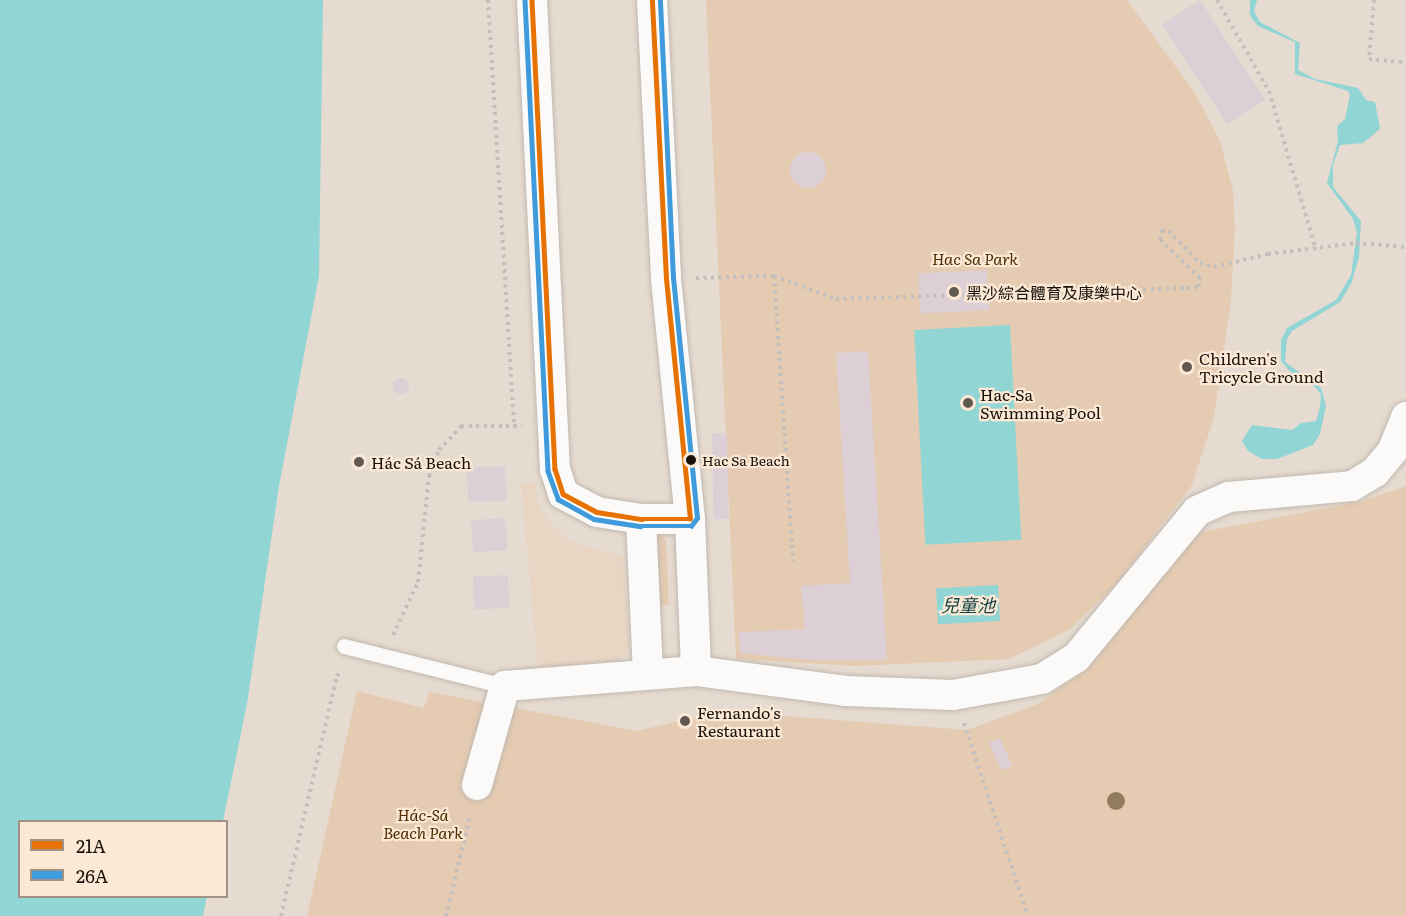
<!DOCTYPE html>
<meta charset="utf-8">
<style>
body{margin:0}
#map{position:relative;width:1406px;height:916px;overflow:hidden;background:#e6dbd0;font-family:Literata,"Noto Sans SC",serif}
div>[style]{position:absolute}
.built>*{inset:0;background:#e8d5c3}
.green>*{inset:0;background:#e5cbb1}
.water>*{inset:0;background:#91d5d4;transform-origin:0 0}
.building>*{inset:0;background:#dccfd6;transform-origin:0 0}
.round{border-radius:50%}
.path>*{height:4px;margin-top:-2px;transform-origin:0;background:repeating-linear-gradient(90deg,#c2bfbc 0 3px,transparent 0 7.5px)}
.roads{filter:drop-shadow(0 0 2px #c0b8b0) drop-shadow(0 0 2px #c0b8b0)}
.lane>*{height:15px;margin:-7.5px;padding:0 7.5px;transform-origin:7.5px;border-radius:7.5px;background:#fbfaf8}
.street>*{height:30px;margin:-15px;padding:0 15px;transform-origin:15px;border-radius:15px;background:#fbfaf8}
.bus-1>*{height:4.5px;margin:-2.25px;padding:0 2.25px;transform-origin:2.25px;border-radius:2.25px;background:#e87201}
.bus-2>*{height:4.5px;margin:-2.25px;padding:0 2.25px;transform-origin:2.25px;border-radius:2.25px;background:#3f9bdb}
.trees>*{width:18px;height:18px;margin:-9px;border-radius:50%;background:#937b5e}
.dots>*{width:16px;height:16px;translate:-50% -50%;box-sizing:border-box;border:3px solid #fbe8d5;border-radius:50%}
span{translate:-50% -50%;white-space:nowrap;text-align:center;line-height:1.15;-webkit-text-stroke:4.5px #fbe8d5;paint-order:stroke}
.bus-label{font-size:14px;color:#19120c}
.left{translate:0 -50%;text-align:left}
.park-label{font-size:16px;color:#4f2d00;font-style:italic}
.poi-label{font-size:16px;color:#19120c}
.water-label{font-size:18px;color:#144345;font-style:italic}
.legend{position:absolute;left:18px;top:820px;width:210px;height:78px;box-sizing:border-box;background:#fbe8d5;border:2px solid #a19285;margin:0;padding:8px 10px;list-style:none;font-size:18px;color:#19120c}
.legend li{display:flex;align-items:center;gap:12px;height:30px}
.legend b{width:30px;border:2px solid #a19285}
</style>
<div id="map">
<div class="built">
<div style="clip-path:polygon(535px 482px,539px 507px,555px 529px,574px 543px,623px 556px,630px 650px,612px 665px,538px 668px,521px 483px)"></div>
</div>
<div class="green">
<div style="clip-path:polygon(706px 0,1127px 0,1195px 93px,1220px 141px,1233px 191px,1235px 229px,1231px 300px,1214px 417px,1192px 485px,1115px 586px,1069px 630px,1008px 659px,855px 666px,736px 659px)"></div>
<div style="clip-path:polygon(1406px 486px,1406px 916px,307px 916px,357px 691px,424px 708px,429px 692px,637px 731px,720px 711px,967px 730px,1040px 703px,1081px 672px,1191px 534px,1363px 501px)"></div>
<div style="clip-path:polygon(661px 535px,666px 540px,669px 605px,654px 606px,654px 536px)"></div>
</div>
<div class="water">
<div style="clip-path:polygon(0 0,323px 0,319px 276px,279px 486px,247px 704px,223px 821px,20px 822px,20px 896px,207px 897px,203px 916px,0 916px)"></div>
<div style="clip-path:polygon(1250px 0,1257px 0,1254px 11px,1260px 22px,1300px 43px,1298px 70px,1315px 79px,1358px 88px,1366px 100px,1375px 102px,1380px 129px,1363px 143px,1340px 145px,1333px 165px,1333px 187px,1361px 221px,1359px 257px,1351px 284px,1340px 302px,1292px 331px,1287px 339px,1285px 362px,1321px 388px,1326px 406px,1320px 434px,1313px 445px,1277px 459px,1262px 459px,1248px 451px,1242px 441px,1252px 425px,1292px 430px,1301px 423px,1316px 421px,1320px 407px,1321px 395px,1315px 387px,1293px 375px,1281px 361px,1281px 340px,1287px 328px,1336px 300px,1351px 275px,1357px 233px,1353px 219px,1327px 183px,1338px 141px,1337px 126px,1345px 119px,1350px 95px,1348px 91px,1295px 74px,1295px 42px,1258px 26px,1250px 16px)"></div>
<div style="left:1010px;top:325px;width:215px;height:96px;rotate:87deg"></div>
<div style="left:998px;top:585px;width:36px;height:62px;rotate:87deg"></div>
</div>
<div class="building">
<div style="left:1200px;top:0;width:119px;height:45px;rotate:57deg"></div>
<div class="round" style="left:790px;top:152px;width:36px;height:36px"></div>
<div style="left:987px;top:270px;width:40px;height:69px;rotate:87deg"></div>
<div style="clip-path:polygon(868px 351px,887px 660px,809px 660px,740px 653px,739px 632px,805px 629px,801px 586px,850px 583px,836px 353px)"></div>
<div class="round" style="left:393px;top:378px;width:16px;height:16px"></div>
<div style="left:727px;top:433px;width:86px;height:15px;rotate:89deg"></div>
<div style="left:505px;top:466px;width:35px;height:38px;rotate:88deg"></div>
<div style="left:505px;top:518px;width:32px;height:34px;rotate:86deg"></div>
<div style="left:508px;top:575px;width:33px;height:35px;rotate:88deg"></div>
<div style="left:1000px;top:738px;width:30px;height:12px;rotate:66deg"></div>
</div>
<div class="path">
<div style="left:488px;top:0;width:427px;rotate:86.5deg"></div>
<div style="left:514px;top:426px;width:8px;rotate:-7deg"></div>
<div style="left:1217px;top:0;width:105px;rotate:60.3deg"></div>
<div style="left:1269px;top:91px;width:166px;rotate:73.5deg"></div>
<div style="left:1374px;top:0;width:59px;rotate:94.8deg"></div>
<div style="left:1369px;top:59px;width:37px;rotate:5deg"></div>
<div style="left:774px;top:276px;width:286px;rotate:86.2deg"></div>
<div style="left:696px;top:278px;width:78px;rotate:-1.5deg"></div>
<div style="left:774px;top:276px;width:66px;rotate:20.4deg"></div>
<div style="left:836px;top:299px;width:351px;rotate:-1.8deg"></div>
<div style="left:1187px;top:288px;width:12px;rotate:-5deg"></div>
<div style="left:1199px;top:287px;width:9px;rotate:-84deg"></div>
<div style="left:1200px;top:278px;width:55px;rotate:-136.5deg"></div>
<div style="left:1160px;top:240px;width:10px;rotate:-79deg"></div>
<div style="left:1162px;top:230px;width:7px;rotate:8deg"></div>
<div style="left:1169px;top:231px;width:45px;rotate:45.9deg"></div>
<div style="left:1200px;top:263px;width:15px;rotate:16deg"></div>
<div style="left:1214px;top:267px;width:56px;rotate:-13.5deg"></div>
<div style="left:1268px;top:254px;width:89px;rotate:-7.1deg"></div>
<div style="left:1356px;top:243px;width:50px;rotate:4.6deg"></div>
<div style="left:393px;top:635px;width:59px;rotate:-64.7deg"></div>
<div style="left:418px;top:582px;width:107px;rotate:-84.1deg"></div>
<div style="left:429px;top:476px;width:28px;rotate:-69deg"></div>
<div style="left:439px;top:450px;width:33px;rotate:-47deg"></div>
<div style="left:461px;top:426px;width:53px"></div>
<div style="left:964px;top:723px;width:203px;rotate:71.7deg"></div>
<div style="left:281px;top:916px;width:246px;rotate:-76.9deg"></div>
<div style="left:337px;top:676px;width:7px;rotate:-56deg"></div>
<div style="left:446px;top:916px;width:104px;rotate:-76.6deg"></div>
</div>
<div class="roads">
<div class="lane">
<div style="left:344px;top:646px;width:166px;rotate:14deg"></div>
</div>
<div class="street">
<div style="left:532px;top:0;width:470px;rotate:87.2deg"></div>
<div style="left:555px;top:469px;width:26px;rotate:72deg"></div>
<div style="left:563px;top:494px;width:38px;rotate:28deg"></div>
<div style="left:597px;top:512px;width:45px;rotate:9deg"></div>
<div style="left:641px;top:519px;width:49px"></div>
<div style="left:652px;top:0;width:279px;rotate:87.1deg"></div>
<div style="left:666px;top:279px;width:241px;rotate:84.3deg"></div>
<div style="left:690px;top:519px;width:152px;rotate:87.7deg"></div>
<div style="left:641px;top:519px;width:155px;rotate:87.4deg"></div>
<div style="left:477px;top:785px;width:103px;rotate:-74.2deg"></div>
<div style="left:505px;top:686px;width:192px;rotate:-4.5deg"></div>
<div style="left:696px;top:671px;width:151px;rotate:7.6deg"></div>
<div style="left:846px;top:691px;width:107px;rotate:2.1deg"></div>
<div style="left:953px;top:695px;width:90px;rotate:-10.2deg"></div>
<div style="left:1042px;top:679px;width:40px;rotate:-32deg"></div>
<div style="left:1076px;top:658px;width:190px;rotate:-50.5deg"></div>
<div style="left:1197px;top:511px;width:35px;rotate:-24deg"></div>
<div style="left:1229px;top:497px;width:123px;rotate:-5.1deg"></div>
<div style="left:1352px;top:486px;width:27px;rotate:-31deg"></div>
<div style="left:1375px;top:472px;width:26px;rotate:-50deg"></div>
<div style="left:1392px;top:452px;width:38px;rotate:-68deg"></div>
</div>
</div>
<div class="bus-1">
<div style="left:532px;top:0;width:470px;rotate:87.2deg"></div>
<div style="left:555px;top:469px;width:26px;rotate:72deg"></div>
<div style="left:563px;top:494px;width:38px;rotate:28deg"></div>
<div style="left:597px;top:512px;width:45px;rotate:9deg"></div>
<div style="left:641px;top:519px;width:49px"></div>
<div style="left:690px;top:519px;width:241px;rotate:-95.7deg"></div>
<div style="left:666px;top:279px;width:279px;rotate:-92.9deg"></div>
</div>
<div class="bus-2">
<div style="left:525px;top:0;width:472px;rotate:87.2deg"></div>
<div style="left:548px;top:471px;width:30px;rotate:70deg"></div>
<div style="left:558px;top:499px;width:41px;rotate:29.1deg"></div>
<div style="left:594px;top:519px;width:47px;rotate:8.7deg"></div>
<div style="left:640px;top:526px;width:51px"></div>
<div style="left:691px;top:526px;width:10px;rotate:-53deg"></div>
<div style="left:697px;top:518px;width:241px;rotate:-95.7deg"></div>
<div style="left:673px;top:278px;width:278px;rotate:-92.7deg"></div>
</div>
<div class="trees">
<div style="left:1116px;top:801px"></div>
</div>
<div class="dots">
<div style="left:954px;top:292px;background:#615851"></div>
<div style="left:1187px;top:367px;background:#615851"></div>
<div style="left:968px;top:403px;background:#615851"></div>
<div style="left:691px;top:460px;background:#19120c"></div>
<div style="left:359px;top:462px;background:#615851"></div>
<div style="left:685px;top:721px;background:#615851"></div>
</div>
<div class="bus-label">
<span class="left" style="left:702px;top:460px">Hac Sa Beach</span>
</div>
<div class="park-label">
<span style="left:975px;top:258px">Hac Sa Park</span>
<span style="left:423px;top:823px">Hác-Sá<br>Beach Park</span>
</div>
<div class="poi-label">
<span class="left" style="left:966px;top:292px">黑沙綜合體育及康樂中心</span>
<span class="left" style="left:1199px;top:367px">Children's<br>Tricycle Ground</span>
<span class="left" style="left:980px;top:403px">Hac-Sa<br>Swimming Pool</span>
<span class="left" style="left:371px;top:462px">Hác Sá Beach</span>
<span class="left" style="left:697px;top:721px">Fernando's<br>Restaurant</span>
</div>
<div class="water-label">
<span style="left:968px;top:605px">兒童池</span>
</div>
<ul class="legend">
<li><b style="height:8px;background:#e87201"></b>21A</li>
<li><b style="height:8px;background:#3f9bdb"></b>26A</li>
</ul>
</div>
